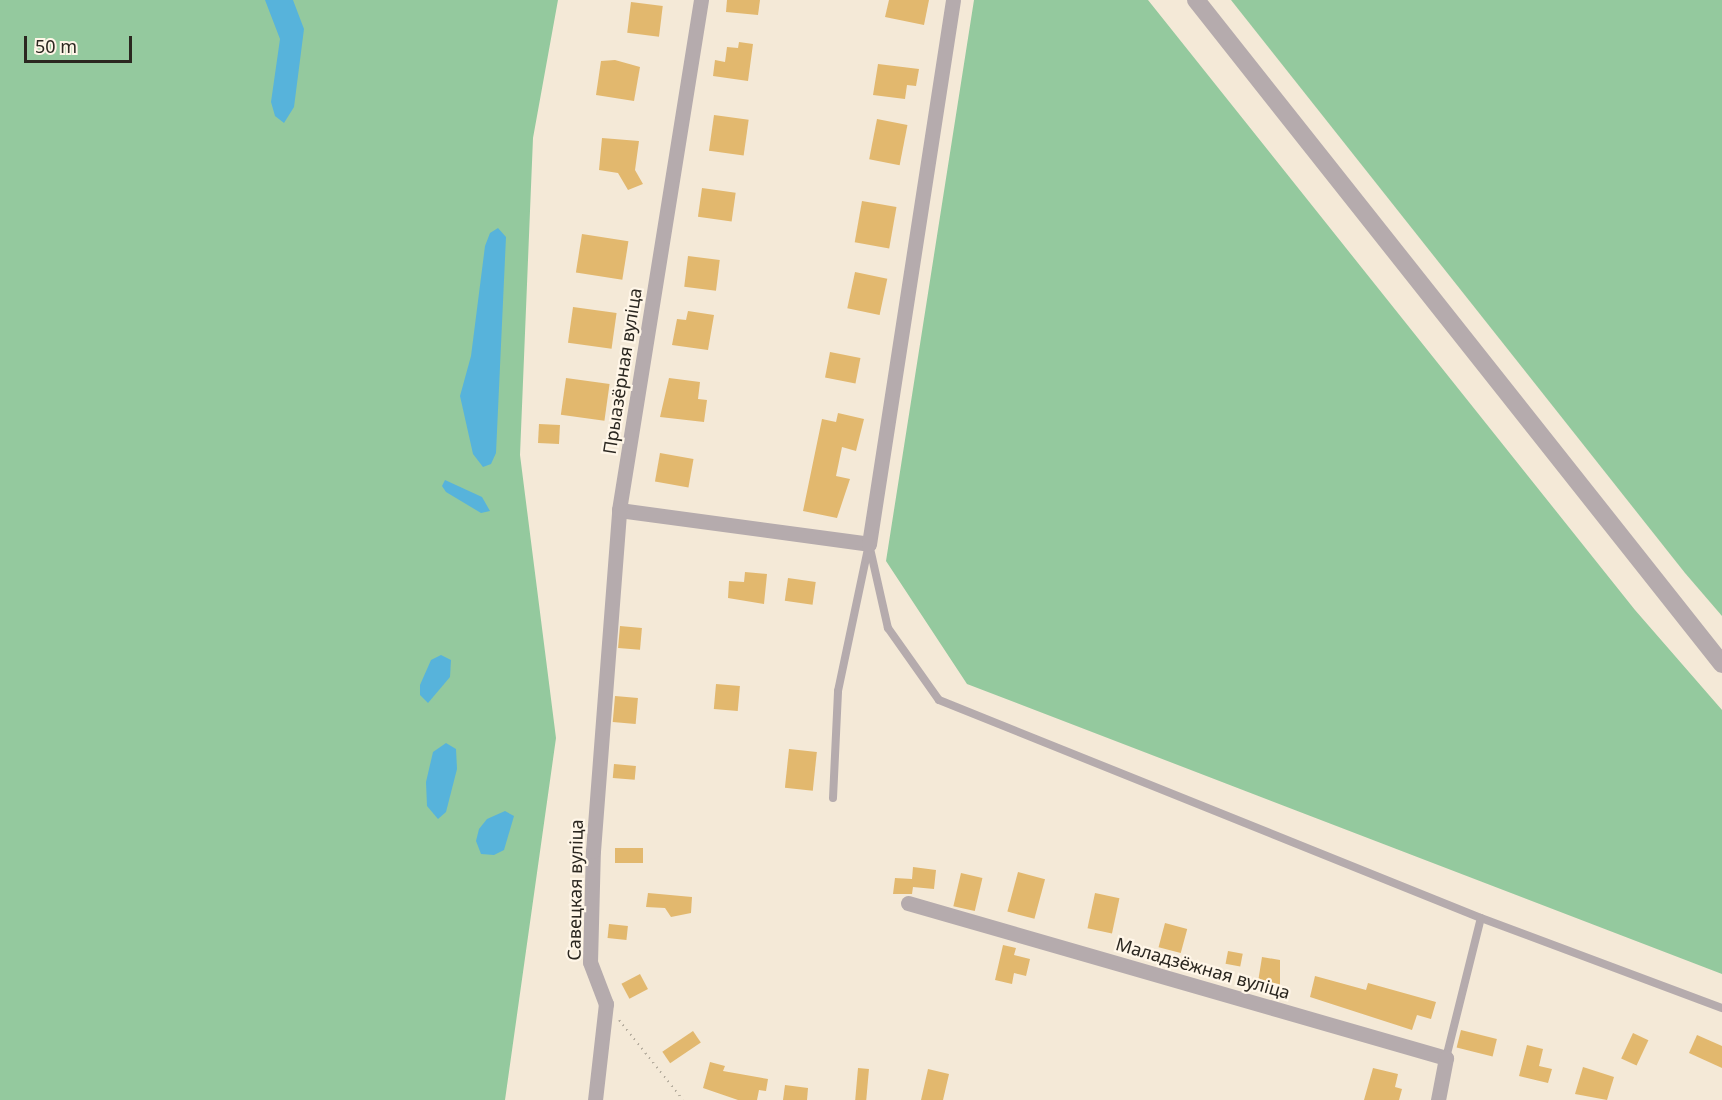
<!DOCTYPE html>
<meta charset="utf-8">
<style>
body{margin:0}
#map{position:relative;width:1722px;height:1100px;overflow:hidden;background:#f4e9d7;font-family:"Noto Sans",sans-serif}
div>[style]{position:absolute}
.green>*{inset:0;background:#94c99e}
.water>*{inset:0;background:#57b3db}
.building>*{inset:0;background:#e2b86e;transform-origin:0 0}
.path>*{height:2px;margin-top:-1px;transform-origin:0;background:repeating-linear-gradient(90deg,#b5ad9e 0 1.5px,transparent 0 6px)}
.service>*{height:8px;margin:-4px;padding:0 4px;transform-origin:4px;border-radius:4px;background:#b5abad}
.minor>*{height:15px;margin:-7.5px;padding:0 7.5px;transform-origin:7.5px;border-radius:7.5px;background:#b5abad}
.tertiary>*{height:18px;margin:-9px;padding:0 9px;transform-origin:9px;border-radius:9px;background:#b5abad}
span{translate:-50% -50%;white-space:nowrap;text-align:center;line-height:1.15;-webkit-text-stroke:4.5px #fff6e8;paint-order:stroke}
.street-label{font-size:18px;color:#2b2720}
.scale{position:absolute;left:24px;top:36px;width:108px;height:27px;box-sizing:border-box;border:3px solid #2b2720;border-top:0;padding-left:8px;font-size:18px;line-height:21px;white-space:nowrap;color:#2b2720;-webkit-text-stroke:4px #fff6e8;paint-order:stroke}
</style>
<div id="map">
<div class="green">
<div style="clip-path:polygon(0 0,558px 0,533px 138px,520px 455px,556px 738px,505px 1100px,0 1100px)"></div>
<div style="clip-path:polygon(974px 0,1148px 0,1635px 610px,1722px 710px,1722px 974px,967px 684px,886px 561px)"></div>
<div style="clip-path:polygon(1231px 0,1722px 0,1722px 616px,1685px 573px)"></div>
</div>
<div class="water">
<div style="clip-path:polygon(265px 0,293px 0,304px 29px,294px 107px,284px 123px,275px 116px,271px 102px,280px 39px)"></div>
<div style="clip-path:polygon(498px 228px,506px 237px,496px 453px,491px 464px,483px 467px,473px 454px,460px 396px,471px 356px,485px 246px,490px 233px)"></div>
<div style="clip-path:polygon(445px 480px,482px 497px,490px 511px,481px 513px,446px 492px,442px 486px)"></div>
<div style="clip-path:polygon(441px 655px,451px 660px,450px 677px,428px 703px,420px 695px,420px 685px,431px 660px)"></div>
<div style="clip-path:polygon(446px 743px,456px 749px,457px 769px,446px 812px,438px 819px,427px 806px,426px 782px,433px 752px)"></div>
<div style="clip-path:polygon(505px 811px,514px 816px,504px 850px,494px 855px,481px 854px,476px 841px,479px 829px,487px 819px)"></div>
</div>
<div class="building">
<div style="clip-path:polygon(727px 0,760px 0,758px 15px,726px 12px)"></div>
<div style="clip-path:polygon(889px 0,929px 0,924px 25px,885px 17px)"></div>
<div style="left:631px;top:2px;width:32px;height:31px;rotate:7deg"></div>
<div style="clip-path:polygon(739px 42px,753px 44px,748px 81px,713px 76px,715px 60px,725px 62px,727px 47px,738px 48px)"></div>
<div style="clip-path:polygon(615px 60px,640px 67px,634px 101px,596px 95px,601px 61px)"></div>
<div style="clip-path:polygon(878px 64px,919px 69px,916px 86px,907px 85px,905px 99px,873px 95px)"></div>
<div style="left:714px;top:115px;width:35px;height:36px;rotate:8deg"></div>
<div style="left:877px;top:119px;width:31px;height:41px;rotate:11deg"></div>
<div style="clip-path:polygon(602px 138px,639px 141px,635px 170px,643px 184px,628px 190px,618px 173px,599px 170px)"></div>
<div style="left:702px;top:188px;width:34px;height:29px;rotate:8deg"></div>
<div style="left:862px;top:201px;width:35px;height:42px;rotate:10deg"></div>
<div style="left:582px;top:234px;width:47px;height:39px;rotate:9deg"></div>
<div style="left:688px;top:256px;width:32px;height:31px;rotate:7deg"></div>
<div style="left:855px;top:272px;width:33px;height:37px;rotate:12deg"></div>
<div style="left:573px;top:307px;width:44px;height:36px;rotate:8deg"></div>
<div style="clip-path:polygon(688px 311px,714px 315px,708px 350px,672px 345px,677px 319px,686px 320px)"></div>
<div style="left:830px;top:352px;width:31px;height:26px;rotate:11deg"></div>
<div style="left:566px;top:378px;width:44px;height:37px;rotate:8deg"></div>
<div style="clip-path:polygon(669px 378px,700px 382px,698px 399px,707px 400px,704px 422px,660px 417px)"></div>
<div style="clip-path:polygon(838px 413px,864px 419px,856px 451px,842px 447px,836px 476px,850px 479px,837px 518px,803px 511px,822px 419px,836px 422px)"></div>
<div style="left:539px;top:424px;width:21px;height:19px;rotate:3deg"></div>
<div style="left:660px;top:453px;width:34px;height:29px;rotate:10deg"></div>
<div style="clip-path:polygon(745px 572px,767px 574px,764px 604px,728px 598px,729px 581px,744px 582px)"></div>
<div style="left:788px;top:578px;width:28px;height:23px;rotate:8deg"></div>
<div style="left:620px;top:626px;width:22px;height:22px;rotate:5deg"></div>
<div style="left:716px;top:684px;width:24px;height:25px;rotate:5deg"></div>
<div style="left:615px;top:696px;width:23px;height:26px;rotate:5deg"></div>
<div style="left:789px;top:749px;width:28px;height:39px;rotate:6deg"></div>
<div style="left:614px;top:764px;width:22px;height:14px;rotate:5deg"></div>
<div style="left:615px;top:848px;width:28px;height:15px"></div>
<div style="clip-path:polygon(913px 867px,936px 870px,934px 889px,913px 887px,912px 894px,893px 894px,895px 878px,912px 879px)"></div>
<div style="left:1018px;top:872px;width:28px;height:41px;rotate:15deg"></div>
<div style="left:961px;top:873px;width:22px;height:34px;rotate:13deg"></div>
<div style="clip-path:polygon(648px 893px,692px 897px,691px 913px,671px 917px,665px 908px,646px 907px)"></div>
<div style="left:1095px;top:893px;width:25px;height:36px;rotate:12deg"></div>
<div style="left:1165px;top:923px;width:23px;height:25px;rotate:15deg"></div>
<div style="left:609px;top:924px;width:19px;height:14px;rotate:6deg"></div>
<div style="clip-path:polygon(1003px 945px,1016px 948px,1014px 955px,1030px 959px,1026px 976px,1014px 973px,1012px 984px,995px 980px)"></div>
<div style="left:1228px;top:951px;width:15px;height:13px;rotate:11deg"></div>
<div style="clip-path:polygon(1262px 957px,1280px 960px,1280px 985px,1258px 982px)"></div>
<div style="left:640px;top:974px;width:17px;height:21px;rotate:62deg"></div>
<div style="clip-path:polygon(1315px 976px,1366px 990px,1368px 983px,1436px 1002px,1431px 1019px,1417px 1015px,1412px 1030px,1310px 997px)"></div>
<div style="left:1461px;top:1030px;width:37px;height:18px;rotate:14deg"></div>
<div style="left:693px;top:1031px;width:14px;height:37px;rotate:56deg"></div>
<div style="left:1633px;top:1033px;width:17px;height:28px;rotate:25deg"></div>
<div style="clip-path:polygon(1697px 1035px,1722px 1046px,1722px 1068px,1689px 1053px)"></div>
<div style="clip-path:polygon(1527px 1045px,1543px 1049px,1539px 1066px,1552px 1069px,1548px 1083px,1519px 1076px)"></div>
<div style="clip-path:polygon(710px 1062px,725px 1066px,723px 1071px,768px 1079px,766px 1091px,759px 1090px,757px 1100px,738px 1100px,703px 1088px)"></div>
<div style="clip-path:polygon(1583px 1067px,1614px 1077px,1607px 1100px,1575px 1094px)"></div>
<div style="left:858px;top:1068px;width:11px;height:32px;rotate:5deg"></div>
<div style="clip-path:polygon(1373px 1068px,1398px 1074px,1395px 1087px,1402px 1089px,1399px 1100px,1364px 1100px)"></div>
<div style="clip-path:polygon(928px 1069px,949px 1074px,943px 1100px,921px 1100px)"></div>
<div style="clip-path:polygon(785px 1085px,808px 1088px,807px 1100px,783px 1100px)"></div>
</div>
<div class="path">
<div style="left:619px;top:1020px;width:102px;rotate:51.3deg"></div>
</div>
<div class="service">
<div style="left:869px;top:544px;width:86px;rotate:77.3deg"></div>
<div style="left:888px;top:628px;width:88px;rotate:54.7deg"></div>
<div style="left:939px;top:700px;width:584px;rotate:21.91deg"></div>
<div style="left:1481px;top:918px;width:257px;rotate:20.5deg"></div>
<div style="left:833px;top:798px;width:107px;rotate:-87.3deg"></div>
<div style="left:838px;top:691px;width:145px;rotate:-78.1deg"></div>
<div style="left:1446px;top:1058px;width:144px;rotate:-76deg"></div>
</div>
<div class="minor">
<div style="left:619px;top:510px;width:252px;rotate:7.7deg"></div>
<div style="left:869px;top:544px;width:550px;rotate:-81.22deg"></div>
<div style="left:908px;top:903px;width:560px;rotate:16.07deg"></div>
<div style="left:1446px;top:1058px;width:43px;rotate:100.8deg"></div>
<div style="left:595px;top:1100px;width:97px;rotate:-83.5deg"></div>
<div style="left:606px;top:1004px;width:45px;rotate:-110.9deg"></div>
<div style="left:590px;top:962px;width:111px;rotate:-88.5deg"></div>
<div style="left:593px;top:851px;width:342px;rotate:-85.6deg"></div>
<div style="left:619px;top:510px;width:517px;rotate:-80.87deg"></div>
</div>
<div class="tertiary">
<div style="left:1196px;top:0;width:847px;rotate:51.61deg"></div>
</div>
<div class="street-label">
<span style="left:622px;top:371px;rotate:-81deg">Прыазёрная вуліца</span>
<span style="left:575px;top:890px;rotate:-89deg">Савецкая вуліца</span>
<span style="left:1203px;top:968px;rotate:16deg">Маладзёжная вуліца</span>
</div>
<div class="scale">50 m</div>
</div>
